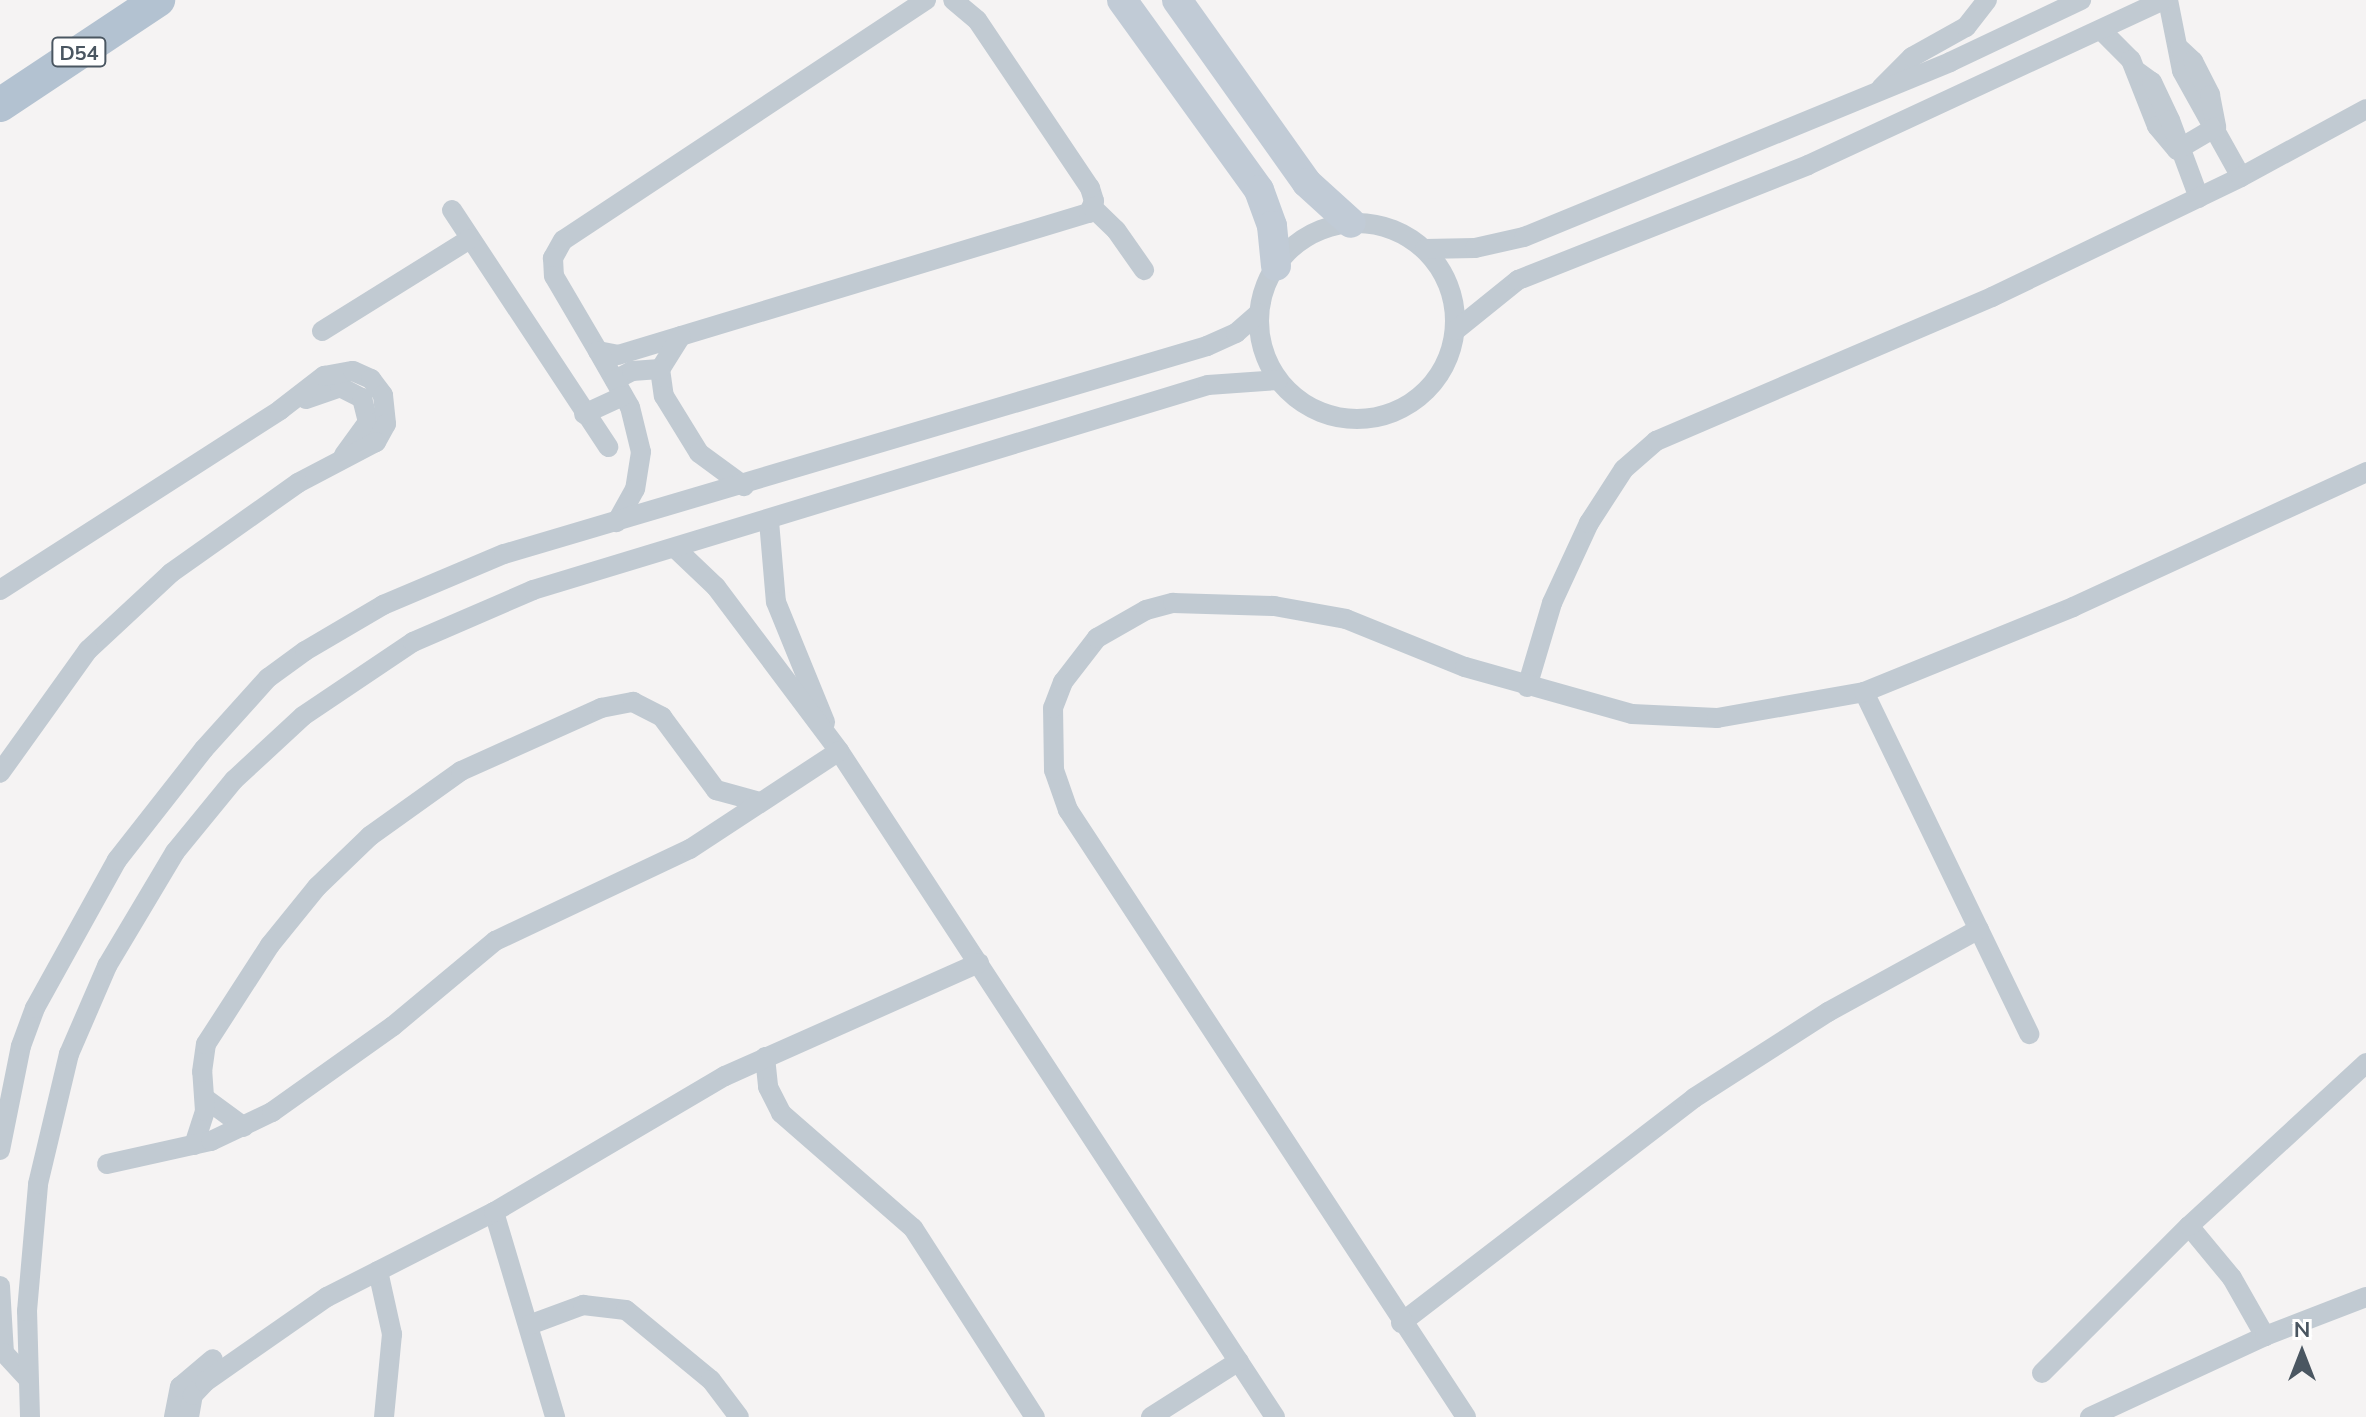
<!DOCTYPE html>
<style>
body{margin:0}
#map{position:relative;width:2366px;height:1417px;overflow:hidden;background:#f5f3f3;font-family:Mulish,sans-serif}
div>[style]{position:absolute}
.street>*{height:20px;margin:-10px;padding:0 10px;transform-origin:10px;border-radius:10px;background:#c1cad2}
.street>.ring{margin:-10px;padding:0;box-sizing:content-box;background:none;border:20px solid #c1cad2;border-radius:50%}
.secondary>*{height:30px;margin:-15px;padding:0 15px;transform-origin:15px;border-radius:15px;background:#c1cbd6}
.primary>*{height:34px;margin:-17px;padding:0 17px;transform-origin:17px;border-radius:17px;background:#b3c2d1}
span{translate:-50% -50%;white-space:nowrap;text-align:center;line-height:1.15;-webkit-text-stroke:8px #fff;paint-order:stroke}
.shield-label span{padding:2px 6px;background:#fff;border:2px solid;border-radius:6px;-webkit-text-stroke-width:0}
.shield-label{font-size:20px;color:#4a5661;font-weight:700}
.north{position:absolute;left:2262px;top:1313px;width:80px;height:80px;-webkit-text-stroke:6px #fff;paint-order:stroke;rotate:0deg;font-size:22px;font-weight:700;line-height:32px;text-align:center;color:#4a5661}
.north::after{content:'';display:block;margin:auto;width:28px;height:36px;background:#4a5661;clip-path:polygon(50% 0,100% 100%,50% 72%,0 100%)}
</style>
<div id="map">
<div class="street">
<div style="left:926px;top:0;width:435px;rotate:146.5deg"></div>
<div style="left:563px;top:240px;width:21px;rotate:119deg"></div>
<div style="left:553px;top:258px;width:18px;rotate:87deg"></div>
<div style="left:554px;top:276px;width:87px;rotate:59.6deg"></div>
<div style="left:598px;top:351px;width:20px;rotate:11deg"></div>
<div style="left:618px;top:355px;width:492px;rotate:-16.8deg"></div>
<div style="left:1089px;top:213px;width:13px;rotate:-67deg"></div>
<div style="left:1094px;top:201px;width:14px;rotate:-107deg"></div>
<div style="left:1090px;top:188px;width:202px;rotate:-123.9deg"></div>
<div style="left:977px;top:20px;width:31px;rotate:-140deg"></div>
<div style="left:2168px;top:0;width:72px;rotate:78.8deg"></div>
<div style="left:2182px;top:71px;width:121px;rotate:60.9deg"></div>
<div style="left:2101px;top:30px;width:42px;rotate:45deg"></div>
<div style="left:2131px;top:60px;width:71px;rotate:68.5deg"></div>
<div style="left:2157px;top:126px;width:31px;rotate:50deg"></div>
<div style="left:2180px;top:49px;width:18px;rotate:43deg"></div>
<div style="left:2193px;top:61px;width:38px;rotate:63deg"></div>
<div style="left:2210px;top:95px;width:33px;rotate:79deg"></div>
<div style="left:2138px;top:72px;width:17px;rotate:36deg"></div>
<div style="left:2152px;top:82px;width:42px;rotate:64.7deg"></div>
<div style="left:2170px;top:120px;width:83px;rotate:69.6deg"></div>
<div style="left:1881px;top:88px;width:44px;rotate:-45deg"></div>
<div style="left:1912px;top:57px;width:62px;rotate:-29.1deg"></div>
<div style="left:1966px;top:27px;width:34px;rotate:-52deg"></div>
<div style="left:2177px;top:150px;width:45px;rotate:-30.5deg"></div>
<div style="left:1092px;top:207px;width:33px;rotate:44deg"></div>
<div style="left:1116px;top:230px;width:49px;rotate:55deg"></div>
<div style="left:452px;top:210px;width:284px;rotate:56.6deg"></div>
<div class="ring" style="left:1259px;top:223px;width:176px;height:176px"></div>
<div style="left:1425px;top:249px;width:50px;rotate:-1.1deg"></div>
<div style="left:1475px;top:248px;width:50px;rotate:-12.7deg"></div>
<div style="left:1524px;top:237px;width:461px;rotate:-22.3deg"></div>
<div style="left:1950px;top:62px;width:145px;rotate:-25.3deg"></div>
<div style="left:1456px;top:330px;width:80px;rotate:-38.9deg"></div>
<div style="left:1518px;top:280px;width:312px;rotate:-21.6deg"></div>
<div style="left:1808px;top:165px;width:391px;rotate:-24.9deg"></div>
<div style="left:322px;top:331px;width:174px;rotate:-31.9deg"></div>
<div style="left:681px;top:336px;width:39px;rotate:122deg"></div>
<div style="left:660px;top:369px;width:27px;rotate:82deg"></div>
<div style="left:664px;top:396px;width:67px;rotate:58.4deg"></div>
<div style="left:699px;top:453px;width:56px;rotate:36.3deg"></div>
<div style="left:598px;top:351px;width:64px;rotate:60.3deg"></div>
<div style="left:630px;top:407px;width:46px;rotate:76.3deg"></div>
<div style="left:641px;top:452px;width:37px;rotate:99deg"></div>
<div style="left:635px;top:489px;width:38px;rotate:119deg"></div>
<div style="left:615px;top:380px;width:19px;rotate:-28deg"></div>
<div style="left:632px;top:371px;width:28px;rotate:-4deg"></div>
<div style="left:306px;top:399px;width:36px;rotate:-19deg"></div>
<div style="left:340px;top:387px;width:25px;rotate:27deg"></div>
<div style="left:362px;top:398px;width:25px;rotate:76deg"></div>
<div style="left:368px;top:422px;width:41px;rotate:126deg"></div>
<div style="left:584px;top:414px;width:43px;rotate:-24.8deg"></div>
<div style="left:769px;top:521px;width:81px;rotate:85.1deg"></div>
<div style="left:776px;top:602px;width:130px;rotate:67.8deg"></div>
<div style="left:675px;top:548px;width:57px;rotate:43.6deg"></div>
<div style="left:716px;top:587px;width:205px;rotate:53.1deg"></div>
<div style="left:839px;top:751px;width:796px;rotate:56.79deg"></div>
<div style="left:0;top:590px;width:333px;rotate:-32.7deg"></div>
<div style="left:280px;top:410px;width:56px;rotate:-37.7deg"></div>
<div style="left:324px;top:376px;width:29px;rotate:-10deg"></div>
<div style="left:353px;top:371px;width:20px;rotate:24deg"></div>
<div style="left:371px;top:379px;width:20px;rotate:53deg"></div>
<div style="left:383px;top:395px;width:29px;rotate:84deg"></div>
<div style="left:386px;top:424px;width:21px;rotate:119deg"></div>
<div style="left:376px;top:442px;width:88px;rotate:152.3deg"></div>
<div style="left:298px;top:483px;width:156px;rotate:144.7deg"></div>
<div style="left:171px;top:573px;width:113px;rotate:137.1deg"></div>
<div style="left:88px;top:650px;width:151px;rotate:125.6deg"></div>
<div style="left:1527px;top:687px;width:88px;rotate:-73.4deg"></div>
<div style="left:1552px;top:603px;width:88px;rotate:-65.2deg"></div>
<div style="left:1589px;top:523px;width:64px;rotate:-57.1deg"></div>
<div style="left:1624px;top:469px;width:43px;rotate:-41.2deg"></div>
<div style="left:1656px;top:441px;width:366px;rotate:-23.2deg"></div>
<div style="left:1992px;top:297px;width:276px;rotate:-25.7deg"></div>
<div style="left:2241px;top:177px;width:142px;rotate:-28.5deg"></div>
<div style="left:1864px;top:692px;width:380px;rotate:64.2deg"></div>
<div style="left:765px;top:1057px;width:30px;rotate:84deg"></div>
<div style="left:768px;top:1087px;width:29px;rotate:63deg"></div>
<div style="left:781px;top:1113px;width:175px;rotate:41.1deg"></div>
<div style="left:913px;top:1228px;width:225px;rotate:57.2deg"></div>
<div style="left:206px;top:1099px;width:47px;rotate:36.4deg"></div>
<div style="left:194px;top:1145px;width:36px;rotate:-72deg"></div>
<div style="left:205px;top:1111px;width:39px;rotate:-94deg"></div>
<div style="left:202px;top:1072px;width:28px;rotate:-82deg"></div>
<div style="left:206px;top:1044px;width:118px;rotate:-57.1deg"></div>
<div style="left:270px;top:945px;width:75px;rotate:-51deg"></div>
<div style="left:317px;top:887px;width:74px;rotate:-43.9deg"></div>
<div style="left:370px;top:836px;width:112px;rotate:-35.5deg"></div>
<div style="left:461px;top:771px;width:154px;rotate:-24.2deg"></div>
<div style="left:601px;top:708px;width:33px;rotate:-11deg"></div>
<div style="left:633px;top:702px;width:33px;rotate:27deg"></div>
<div style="left:662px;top:717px;width:91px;rotate:53.5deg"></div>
<div style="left:716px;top:790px;width:46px;rotate:15.3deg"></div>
<div style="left:0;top:1150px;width:106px;rotate:-78.6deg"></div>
<div style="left:21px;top:1046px;width:40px;rotate:-69.8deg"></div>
<div style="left:35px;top:1008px;width:169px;rotate:-61deg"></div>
<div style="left:117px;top:860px;width:141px;rotate:-51.9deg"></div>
<div style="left:204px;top:749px;width:96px;rotate:-48deg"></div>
<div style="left:268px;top:678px;width:46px;rotate:-36.1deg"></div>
<div style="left:305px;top:651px;width:91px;rotate:-30.5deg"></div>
<div style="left:383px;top:605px;width:131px;rotate:-22.9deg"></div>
<div style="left:504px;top:554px;width:733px;rotate:-16.48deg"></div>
<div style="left:1207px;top:346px;width:32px;rotate:-24deg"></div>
<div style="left:1236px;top:333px;width:30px;rotate:-41deg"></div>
<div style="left:107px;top:1164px;width:107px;rotate:-12.5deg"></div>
<div style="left:211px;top:1141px;width:68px;rotate:-25.4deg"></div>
<div style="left:272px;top:1112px;width:148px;rotate:-35.4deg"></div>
<div style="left:393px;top:1026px;width:133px;rotate:-39.8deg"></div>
<div style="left:495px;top:941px;width:216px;rotate:-25.3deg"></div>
<div style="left:690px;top:849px;width:178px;rotate:-33.3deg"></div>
<div style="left:494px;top:1212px;width:214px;rotate:73.4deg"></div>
<div style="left:2189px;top:1226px;width:67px;rotate:50.4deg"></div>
<div style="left:2232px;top:1278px;width:67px;rotate:60.4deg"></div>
<div style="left:378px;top:1271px;width:65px;rotate:77.5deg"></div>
<div style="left:392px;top:1334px;width:83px;rotate:95.5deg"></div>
<div style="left:0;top:1286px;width:67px;rotate:86.6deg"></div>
<div style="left:4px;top:1353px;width:34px;rotate:47deg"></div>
<div style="left:1401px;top:1323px;width:369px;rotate:-37.5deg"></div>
<div style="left:1694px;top:1098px;width:159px;rotate:-32.7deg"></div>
<div style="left:1828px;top:1012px;width:172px;rotate:-28.8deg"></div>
<div style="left:529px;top:1325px;width:58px;rotate:-20.3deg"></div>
<div style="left:583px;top:1305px;width:43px;rotate:6.6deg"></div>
<div style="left:626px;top:1310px;width:110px;rotate:39.5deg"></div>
<div style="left:711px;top:1380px;width:46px;rotate:52.9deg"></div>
<div style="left:2042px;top:1373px;width:208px;rotate:-45deg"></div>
<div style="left:2189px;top:1226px;width:241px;rotate:-42.6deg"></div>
<div style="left:30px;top:1417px;width:106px;rotate:-91.6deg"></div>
<div style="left:27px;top:1311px;width:127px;rotate:-85deg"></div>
<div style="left:38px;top:1184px;width:134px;rotate:-76.6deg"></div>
<div style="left:69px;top:1054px;width:96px;rotate:-66.6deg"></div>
<div style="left:107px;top:966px;width:133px;rotate:-59.2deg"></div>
<div style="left:175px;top:852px;width:93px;rotate:-50.7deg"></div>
<div style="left:234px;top:780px;width:94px;rotate:-42.8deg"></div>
<div style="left:303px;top:716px;width:133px;rotate:-33.9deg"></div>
<div style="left:413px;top:642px;width:131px;rotate:-23.4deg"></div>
<div style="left:533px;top:590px;width:705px;rotate:-16.89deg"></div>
<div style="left:1208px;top:385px;width:70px;rotate:-4.1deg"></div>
<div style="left:174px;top:1417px;width:31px;rotate:-79deg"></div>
<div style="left:180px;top:1387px;width:43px;rotate:-40.3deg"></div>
<div style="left:189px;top:1417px;width:22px;rotate:-80deg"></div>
<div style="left:193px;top:1395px;width:18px;rotate:-47deg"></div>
<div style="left:205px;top:1382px;width:149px;rotate:-34.9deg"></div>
<div style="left:327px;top:1297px;width:187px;rotate:-27deg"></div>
<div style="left:494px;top:1212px;width:268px;rotate:-30.5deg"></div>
<div style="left:725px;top:1076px;width:278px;rotate:-24deg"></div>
<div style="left:1151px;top:1417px;width:104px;rotate:-32.5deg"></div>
<div style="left:1466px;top:1417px;width:726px;rotate:-123.25deg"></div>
<div style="left:1068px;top:810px;width:42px;rotate:-109.3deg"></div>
<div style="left:1054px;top:770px;width:62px;rotate:-90.9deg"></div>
<div style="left:1053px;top:708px;width:28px;rotate:-69deg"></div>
<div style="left:1063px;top:682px;width:56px;rotate:-52.3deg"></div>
<div style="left:1097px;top:638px;width:56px;rotate:-29.7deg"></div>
<div style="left:1146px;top:610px;width:28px;rotate:-15deg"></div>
<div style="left:1173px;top:603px;width:101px;rotate:1.7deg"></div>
<div style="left:1274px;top:606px;width:73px;rotate:10.2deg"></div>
<div style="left:1346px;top:619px;width:128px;rotate:22deg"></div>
<div style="left:1465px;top:667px;width:173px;rotate:15.7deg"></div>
<div style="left:1632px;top:714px;width:85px;rotate:2.7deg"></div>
<div style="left:1717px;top:718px;width:149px;rotate:-10deg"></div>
<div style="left:1864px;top:692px;width:226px;rotate:-22.1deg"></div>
<div style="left:2073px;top:607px;width:323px;rotate:-24.7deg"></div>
<div style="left:2090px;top:1417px;width:193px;rotate:-24.8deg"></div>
<div style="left:2265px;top:1336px;width:108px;rotate:-21.1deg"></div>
</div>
<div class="secondary">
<div style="left:1122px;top:0;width:234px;rotate:54.2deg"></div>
<div style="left:1259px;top:190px;width:38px;rotate:70deg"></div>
<div style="left:1272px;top:226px;width:40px;rotate:84.3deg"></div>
<div style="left:1177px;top:0;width:224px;rotate:54.6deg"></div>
<div style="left:1307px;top:183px;width:59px;rotate:42.3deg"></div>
</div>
<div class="primary">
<div style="left:0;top:105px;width:190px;rotate:-33.6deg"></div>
</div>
<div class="shield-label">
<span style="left:79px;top:52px">D54</span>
</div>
<div class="north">N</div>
</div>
